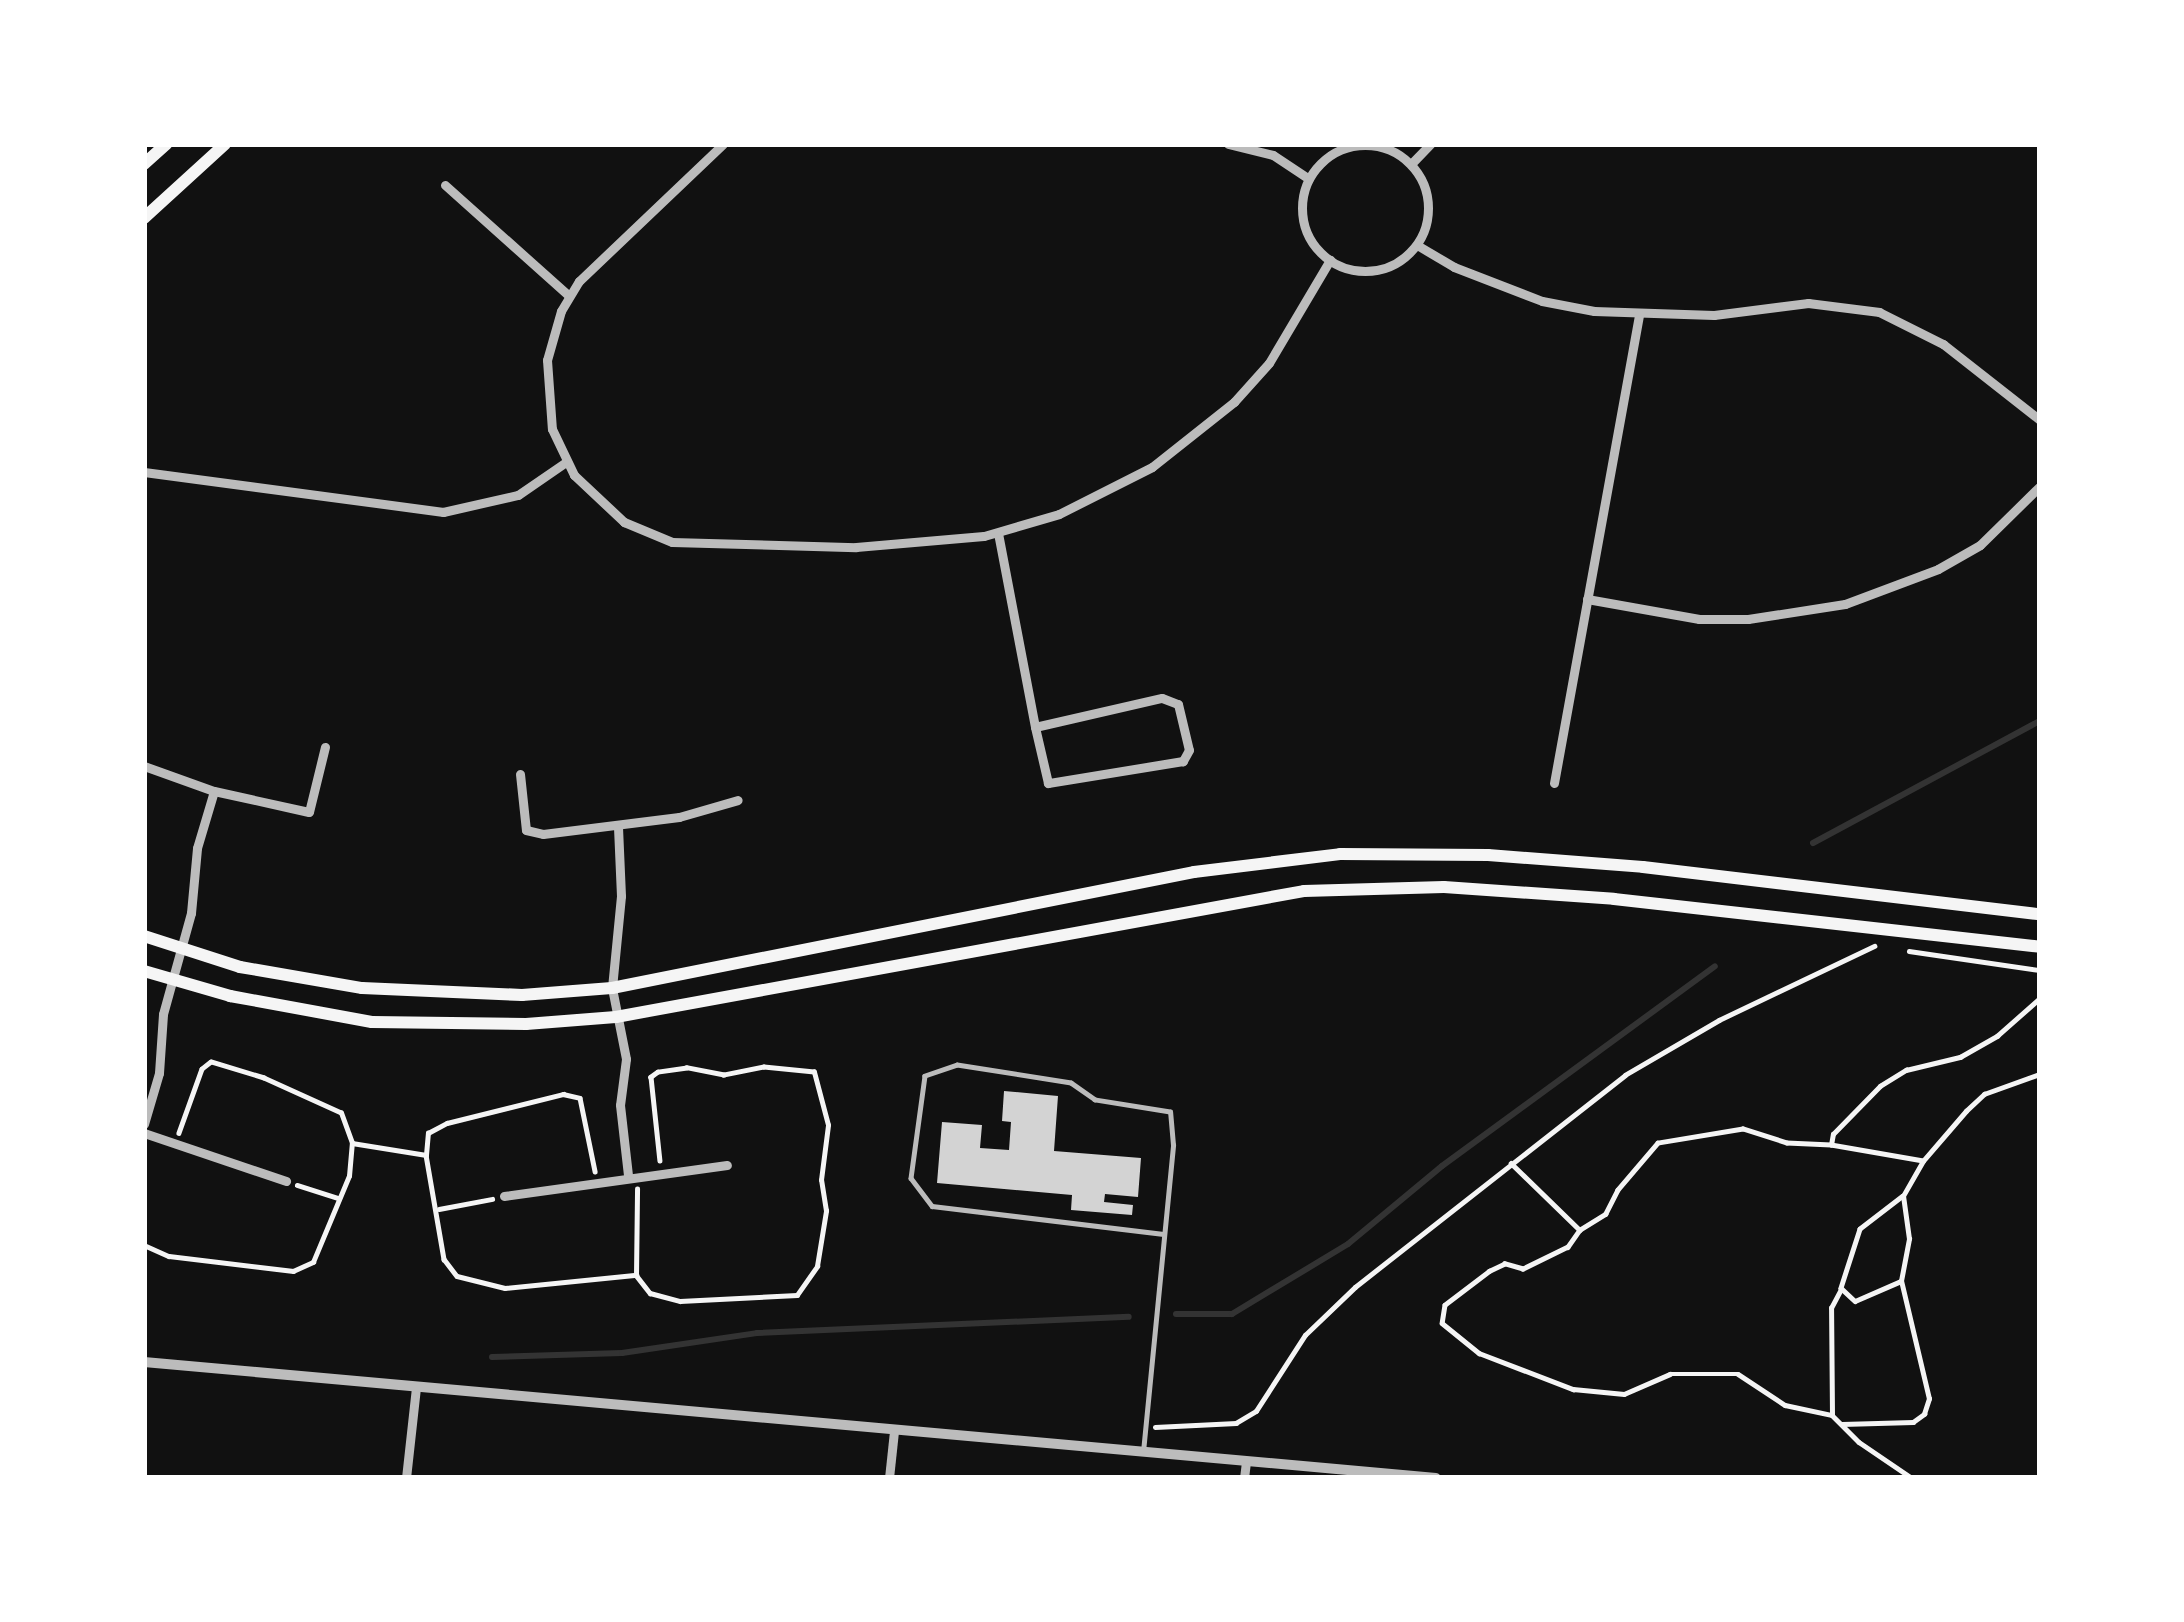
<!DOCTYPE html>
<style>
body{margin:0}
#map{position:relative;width:2184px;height:1622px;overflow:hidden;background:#111;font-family:"Roboto Condensed",sans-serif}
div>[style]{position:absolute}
.stream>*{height:6px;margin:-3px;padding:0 3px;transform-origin:3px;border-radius:3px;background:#333}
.building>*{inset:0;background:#d3d3d3}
.path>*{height:4.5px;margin:-2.25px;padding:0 2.25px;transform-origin:2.25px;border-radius:2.25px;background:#f5f5f5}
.service>*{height:4.5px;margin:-2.25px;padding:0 2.25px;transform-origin:2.25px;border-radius:2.25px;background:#bcbcbc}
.minor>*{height:9px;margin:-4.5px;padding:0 4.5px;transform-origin:4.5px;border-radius:4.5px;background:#bcbcbc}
.minor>.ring{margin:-4.5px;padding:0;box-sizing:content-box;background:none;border:9px solid #bcbcbc;border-radius:50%}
.tertiary>*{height:10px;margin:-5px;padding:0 5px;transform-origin:5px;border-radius:5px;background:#bcbcbc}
.secondary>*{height:12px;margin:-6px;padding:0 6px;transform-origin:6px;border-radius:6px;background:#f5f5f5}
span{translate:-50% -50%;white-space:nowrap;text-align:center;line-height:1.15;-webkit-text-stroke:9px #fff;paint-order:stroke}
.frame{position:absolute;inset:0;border:147px solid #fff;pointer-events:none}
</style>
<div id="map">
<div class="stream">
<div style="left:1813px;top:843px;width:258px;rotate:-28.3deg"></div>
<div style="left:1176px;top:1314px;width:56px"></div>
<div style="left:1232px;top:1314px;width:135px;rotate:-31.1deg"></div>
<div style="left:1348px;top:1244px;width:122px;rotate:-39.7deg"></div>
<div style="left:1442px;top:1166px;width:338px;rotate:-36.2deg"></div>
<div style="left:492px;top:1357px;width:130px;rotate:-1.8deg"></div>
<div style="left:622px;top:1353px;width:136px;rotate:-8.4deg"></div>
<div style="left:757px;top:1333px;width:372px;rotate:-2.5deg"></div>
</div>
<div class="building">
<div style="clip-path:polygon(1004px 1091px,1058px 1096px,1054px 1151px,1141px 1158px,1138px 1197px,1105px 1194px,1104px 1202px,1133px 1205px,1132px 1215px,1071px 1210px,1072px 1195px,937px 1183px,942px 1122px,982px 1125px,980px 1148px,1009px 1150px,1011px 1122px,1002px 1121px)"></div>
</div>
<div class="path">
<div style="left:1909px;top:951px;width:132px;rotate:8.3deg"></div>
<div style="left:352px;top:1143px;width:75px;rotate:9.2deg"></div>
<div style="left:426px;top:1155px;width:22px;rotate:-85deg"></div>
<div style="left:428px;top:1133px;width:21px;rotate:-28deg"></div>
<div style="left:447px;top:1123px;width:120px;rotate:-14deg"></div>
<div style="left:563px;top:1094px;width:17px;rotate:13deg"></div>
<div style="left:580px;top:1098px;width:75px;rotate:78.4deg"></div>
<div style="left:1831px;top:1145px;width:44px;rotate:-177.4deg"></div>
<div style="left:1787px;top:1143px;width:46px;rotate:-162.3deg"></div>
<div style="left:1743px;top:1129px;width:86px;rotate:170.6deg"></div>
<div style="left:1658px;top:1143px;width:62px;rotate:130.4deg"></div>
<div style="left:1618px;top:1190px;width:27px;rotate:117deg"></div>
<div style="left:1606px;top:1214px;width:31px;rotate:148deg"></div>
<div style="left:1580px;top:1230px;width:21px;rotate:125deg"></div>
<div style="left:1568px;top:1247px;width:50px;rotate:153.9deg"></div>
<div style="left:1523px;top:1269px;width:19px;rotate:-164deg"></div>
<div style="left:1505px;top:1264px;width:17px;rotate:155deg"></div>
<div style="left:1490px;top:1271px;width:56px;rotate:142.9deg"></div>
<div style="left:1445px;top:1305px;width:18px;rotate:99deg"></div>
<div style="left:1442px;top:1323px;width:48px;rotate:39deg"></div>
<div style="left:1479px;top:1353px;width:101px;rotate:21deg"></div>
<div style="left:1573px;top:1389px;width:51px;rotate:5.6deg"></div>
<div style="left:1624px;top:1394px;width:50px;rotate:-23.5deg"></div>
<div style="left:1670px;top:1374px;width:68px"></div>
<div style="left:1738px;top:1374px;width:56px;rotate:33.4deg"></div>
<div style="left:1785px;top:1405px;width:48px;rotate:12deg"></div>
<div style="left:1832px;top:1415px;width:38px;rotate:45deg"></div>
<div style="left:1859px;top:1442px;width:64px;rotate:34.2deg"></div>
<div style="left:426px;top:1155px;width:106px;rotate:80.2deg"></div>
<div style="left:444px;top:1259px;width:21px;rotate:53deg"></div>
<div style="left:457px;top:1276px;width:49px;rotate:14deg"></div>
<div style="left:505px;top:1288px;width:132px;rotate:-5.7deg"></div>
<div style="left:636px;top:1275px;width:86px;rotate:-89.3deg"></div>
<div style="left:1923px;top:1161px;width:93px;rotate:-170.1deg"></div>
<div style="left:1831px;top:1145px;width:11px;rotate:-80deg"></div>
<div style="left:1833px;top:1134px;width:67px;rotate:-45.6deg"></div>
<div style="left:1880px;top:1086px;width:31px;rotate:-32deg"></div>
<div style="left:1906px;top:1070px;width:56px;rotate:-13.5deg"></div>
<div style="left:1960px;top:1057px;width:43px;rotate:-29.6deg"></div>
<div style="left:1997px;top:1036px;width:57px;rotate:-41.5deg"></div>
<div style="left:1511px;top:1163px;width:96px;rotate:44.2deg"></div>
<div style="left:297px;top:1185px;width:43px;rotate:17.6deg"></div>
<div style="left:1903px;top:1196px;width:40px;rotate:-60.3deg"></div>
<div style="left:1923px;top:1161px;width:66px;rotate:-49.3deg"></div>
<div style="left:1966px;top:1111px;width:25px;rotate:-43deg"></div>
<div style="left:1984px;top:1094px;width:59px;rotate:-19.7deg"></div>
<div style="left:439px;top:1209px;width:54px;rotate:-10.7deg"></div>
<div style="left:144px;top:1245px;width:27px;rotate:24deg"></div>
<div style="left:169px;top:1256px;width:125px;rotate:6.9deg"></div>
<div style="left:293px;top:1271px;width:22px;rotate:-24deg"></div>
<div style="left:313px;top:1262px;width:93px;rotate:-67.3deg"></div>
<div style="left:349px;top:1176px;width:33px;rotate:-85deg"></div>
<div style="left:352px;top:1143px;width:32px;rotate:-110deg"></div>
<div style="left:341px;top:1113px;width:85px;rotate:-155.6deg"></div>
<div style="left:264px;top:1078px;width:55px;rotate:-163.2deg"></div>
<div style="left:211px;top:1062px;width:11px;rotate:142deg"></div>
<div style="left:202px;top:1069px;width:68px;rotate:109.8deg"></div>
<div style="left:636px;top:1275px;width:23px;rotate:52deg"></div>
<div style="left:650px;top:1293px;width:31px;rotate:15deg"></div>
<div style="left:680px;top:1301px;width:117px;rotate:-2.9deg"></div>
<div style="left:797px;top:1295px;width:35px;rotate:-55deg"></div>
<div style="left:817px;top:1266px;width:56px;rotate:-80.7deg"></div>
<div style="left:826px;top:1211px;width:31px;rotate:-99deg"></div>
<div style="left:821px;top:1180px;width:55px;rotate:-82.7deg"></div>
<div style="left:828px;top:1125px;width:55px;rotate:-104.8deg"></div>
<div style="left:814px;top:1072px;width:50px;rotate:-174.3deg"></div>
<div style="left:764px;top:1067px;width:41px;rotate:168.7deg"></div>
<div style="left:724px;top:1075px;width:38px;rotate:-169deg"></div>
<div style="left:687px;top:1068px;width:29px;rotate:172deg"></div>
<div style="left:658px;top:1072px;width:9px;rotate:144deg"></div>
<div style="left:651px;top:1077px;width:84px;rotate:83.9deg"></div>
<div style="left:1832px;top:1415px;width:107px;rotate:-90.5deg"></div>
<div style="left:1831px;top:1308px;width:19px;rotate:-62deg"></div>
<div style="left:1842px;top:1424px;width:71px;rotate:-1.6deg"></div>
<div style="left:1913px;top:1422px;width:14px;rotate:-36deg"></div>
<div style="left:1924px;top:1414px;width:16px;rotate:-72deg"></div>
<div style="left:1929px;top:1399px;width:121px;rotate:-103.3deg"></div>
<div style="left:1901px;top:1281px;width:43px;rotate:-79.2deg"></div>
<div style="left:1909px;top:1239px;width:43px;rotate:-97.9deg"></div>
<div style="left:1903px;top:1196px;width:54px;rotate:142.5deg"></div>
<div style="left:1860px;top:1229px;width:62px;rotate:107.9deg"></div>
<div style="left:1841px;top:1288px;width:19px;rotate:43deg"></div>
<div style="left:1855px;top:1301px;width:50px;rotate:-23.5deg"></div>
<div style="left:1155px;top:1427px;width:81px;rotate:-2.8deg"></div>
<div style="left:1236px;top:1423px;width:23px;rotate:-31deg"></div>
<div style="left:1256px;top:1411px;width:90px;rotate:-57.2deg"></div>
<div style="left:1305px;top:1335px;width:69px;rotate:-43.8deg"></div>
<div style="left:1355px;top:1287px;width:343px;rotate:-38.1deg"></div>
<div style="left:1625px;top:1075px;width:109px;rotate:-30.3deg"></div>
<div style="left:1719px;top:1020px;width:172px;rotate:-25.5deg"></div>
</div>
<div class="service">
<div style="left:1143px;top:1452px;width:308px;rotate:-84.4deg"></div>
<div style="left:1173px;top:1145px;width:33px;rotate:-95deg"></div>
<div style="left:1170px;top:1112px;width:76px;rotate:-170.9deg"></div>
<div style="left:1095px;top:1100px;width:29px;rotate:-145deg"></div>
<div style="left:1071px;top:1083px;width:115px;rotate:-171deg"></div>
<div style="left:957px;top:1065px;width:34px;rotate:161deg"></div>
<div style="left:925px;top:1076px;width:103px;rotate:97.8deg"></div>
<div style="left:911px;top:1178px;width:35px;rotate:53deg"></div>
<div style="left:932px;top:1206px;width:233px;rotate:6.9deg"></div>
</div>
<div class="minor">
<div style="left:723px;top:144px;width:199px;rotate:136.4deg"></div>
<div style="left:579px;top:281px;width:35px;rotate:121deg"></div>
<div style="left:561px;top:311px;width:51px;rotate:105.9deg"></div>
<div style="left:547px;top:360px;width:69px;rotate:85.9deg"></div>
<div style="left:552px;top:429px;width:51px;rotate:64.4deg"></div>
<div style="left:574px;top:475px;width:69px;rotate:43.2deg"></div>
<div style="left:624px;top:522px;width:52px;rotate:22.6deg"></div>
<div style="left:672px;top:542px;width:184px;rotate:1.6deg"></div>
<div style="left:856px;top:547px;width:128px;rotate:-4.9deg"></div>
<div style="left:984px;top:536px;width:78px;rotate:-16.3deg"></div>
<div style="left:1059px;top:514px;width:104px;rotate:-26.8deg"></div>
<div style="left:1152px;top:467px;width:105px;rotate:-38.4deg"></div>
<div style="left:1234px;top:402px;width:52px;rotate:-48.1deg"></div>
<div style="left:1269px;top:363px;width:120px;rotate:-59.4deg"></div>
<div style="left:1228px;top:144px;width:46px;rotate:13.7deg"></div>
<div style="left:1273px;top:155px;width:43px;rotate:33.7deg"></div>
<div class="ring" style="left:1302px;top:145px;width:117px;height:117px"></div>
<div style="left:1411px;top:164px;width:28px;rotate:-46deg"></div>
<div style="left:445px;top:185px;width:166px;rotate:41.8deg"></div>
<div style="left:1417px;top:245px;width:43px;rotate:30.7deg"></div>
<div style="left:1454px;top:267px;width:94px;rotate:21.1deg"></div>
<div style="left:1542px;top:301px;width:53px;rotate:10.9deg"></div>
<div style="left:1594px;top:311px;width:120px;rotate:1.9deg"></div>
<div style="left:1714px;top:315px;width:95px;rotate:-7.3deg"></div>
<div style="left:1808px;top:303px;width:72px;rotate:7.2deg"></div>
<div style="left:1879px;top:312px;width:72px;rotate:26.6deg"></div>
<div style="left:1943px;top:344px;width:123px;rotate:38.1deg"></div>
<div style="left:144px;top:472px;width:302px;rotate:7.6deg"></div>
<div style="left:443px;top:512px;width:77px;rotate:-12.8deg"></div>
<div style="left:518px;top:495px;width:58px;rotate:-34.5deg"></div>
<div style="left:998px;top:533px;width:197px;rotate:79.2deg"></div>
<div style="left:1587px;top:599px;width:114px;rotate:10.1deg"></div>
<div style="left:1699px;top:619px;width:49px"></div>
<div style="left:1748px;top:619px;width:98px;rotate:-8.8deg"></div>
<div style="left:1845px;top:604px;width:99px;rotate:-20.6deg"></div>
<div style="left:1938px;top:569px;width:48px;rotate:-29.7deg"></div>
<div style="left:1980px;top:545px;width:84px;rotate:-44.5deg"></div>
<div style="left:1162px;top:698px;width:17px;rotate:21deg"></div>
<div style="left:1178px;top:704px;width:47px;rotate:76.6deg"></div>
<div style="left:1189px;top:750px;width:13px;rotate:119deg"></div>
<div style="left:1183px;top:761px;width:137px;rotate:170.7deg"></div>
<div style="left:1048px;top:783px;width:57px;rotate:-103.1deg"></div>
<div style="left:1035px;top:727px;width:130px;rotate:-12.9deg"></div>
<div style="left:144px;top:766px;width:74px;rotate:19.7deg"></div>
<div style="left:214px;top:791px;width:97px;rotate:12.5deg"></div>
<div style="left:309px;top:812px;width:67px;rotate:-76.2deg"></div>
<div style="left:520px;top:774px;width:56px;rotate:83.9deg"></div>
<div style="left:526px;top:830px;width:17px;rotate:13deg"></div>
<div style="left:543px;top:834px;width:137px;rotate:-7.1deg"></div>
<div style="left:679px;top:817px;width:61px;rotate:-16.1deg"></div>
<div style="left:1554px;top:783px;width:476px;rotate:-79.7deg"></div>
<div style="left:618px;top:827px;width:69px;rotate:87.5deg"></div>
<div style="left:621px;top:896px;width:92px;rotate:95.6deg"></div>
<div style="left:612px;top:988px;width:72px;rotate:78.8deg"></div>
<div style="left:626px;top:1059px;width:46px;rotate:97.4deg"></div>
<div style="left:620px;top:1105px;width:70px;rotate:83.5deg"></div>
<div style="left:144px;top:1124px;width:53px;rotate:-73.6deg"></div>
<div style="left:159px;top:1073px;width:59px;rotate:-86.1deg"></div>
<div style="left:163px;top:1014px;width:105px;rotate:-74.5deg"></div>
<div style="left:191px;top:913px;width:65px;rotate:-84.7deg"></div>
<div style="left:197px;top:848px;width:59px;rotate:-73.4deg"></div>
<div style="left:144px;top:1133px;width:150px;rotate:18.7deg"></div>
<div style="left:504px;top:1196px;width:225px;rotate:-7.9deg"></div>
<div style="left:406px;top:1478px;width:91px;rotate:-83.7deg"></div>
<div style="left:889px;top:1478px;width:47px;rotate:-83.9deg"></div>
<div style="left:1244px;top:1478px;width:16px;rotate:-83deg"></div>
</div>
<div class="tertiary">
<div style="left:144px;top:1362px;width:1297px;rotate:5.13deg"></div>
</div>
<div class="secondary">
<div style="left:144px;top:164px;width:30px;rotate:-42deg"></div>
<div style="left:144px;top:218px;width:110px;rotate:-42.4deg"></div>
<div style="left:144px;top:936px;width:101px;rotate:17.9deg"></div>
<div style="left:240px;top:967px;width:124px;rotate:9.8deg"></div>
<div style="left:362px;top:988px;width:160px;rotate:2.5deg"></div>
<div style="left:522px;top:995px;width:90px;rotate:-4.4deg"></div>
<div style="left:612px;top:988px;width:593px;rotate:-11.27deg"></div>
<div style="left:1194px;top:872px;width:147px;rotate:-7deg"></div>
<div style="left:1340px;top:854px;width:148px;rotate:0.4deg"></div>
<div style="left:1488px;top:855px;width:155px;rotate:4.4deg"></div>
<div style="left:1643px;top:867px;width:400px;rotate:6.8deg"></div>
<div style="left:144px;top:971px;width:90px;rotate:16.2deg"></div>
<div style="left:230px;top:996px;width:144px;rotate:10.4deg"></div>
<div style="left:372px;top:1022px;width:154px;rotate:0.7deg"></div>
<div style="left:526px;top:1024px;width:90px;rotate:-4.4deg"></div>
<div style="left:616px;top:1017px;width:699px;rotate:-10.38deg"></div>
<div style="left:1304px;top:891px;width:140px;rotate:-1.6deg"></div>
<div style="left:1444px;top:887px;width:170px;rotate:4deg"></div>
<div style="left:1614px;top:899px;width:429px;rotate:6.4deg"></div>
</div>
<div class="frame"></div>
</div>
